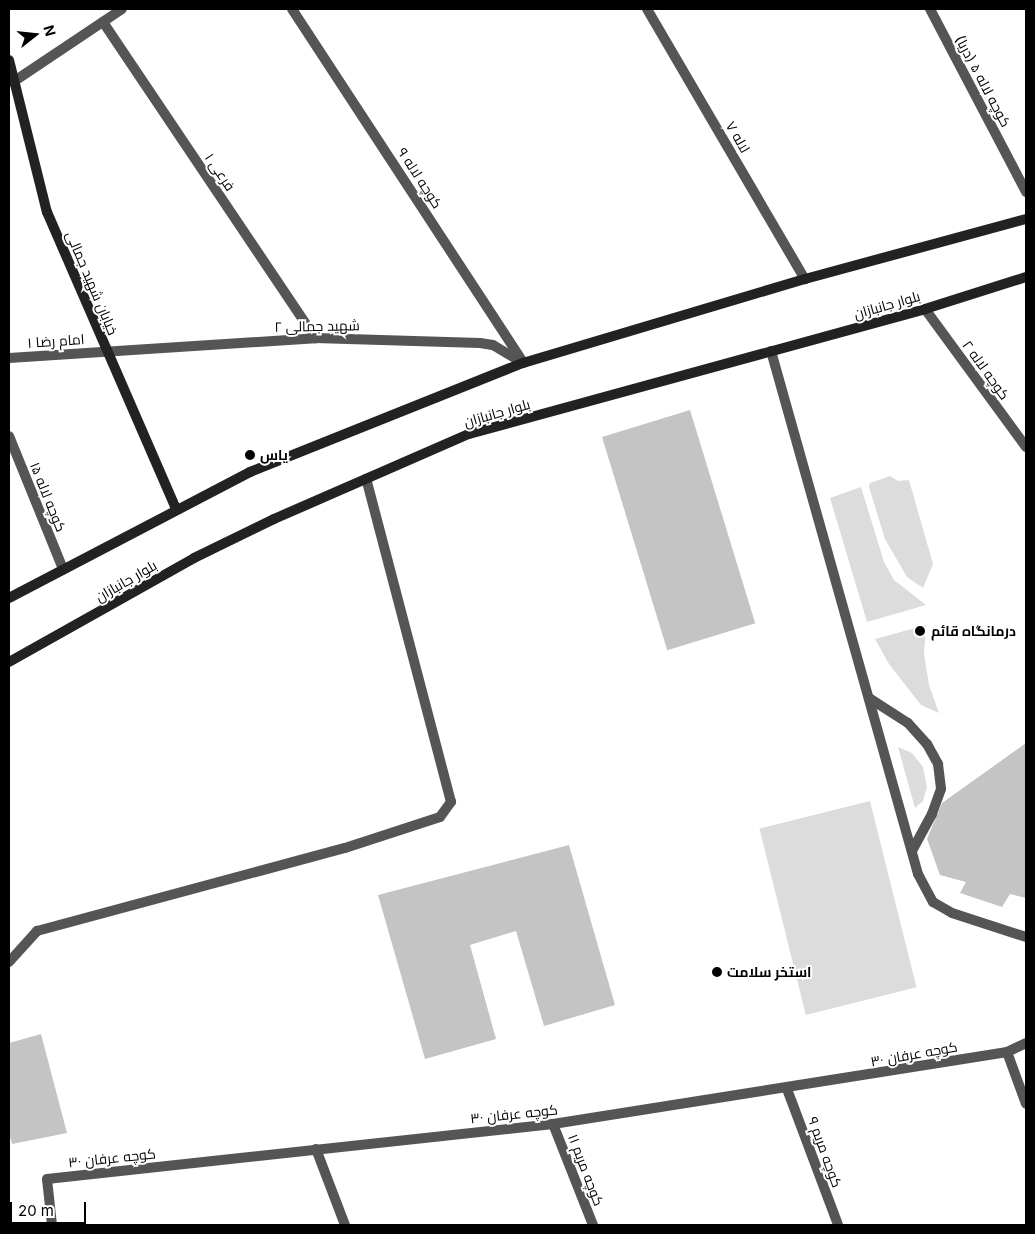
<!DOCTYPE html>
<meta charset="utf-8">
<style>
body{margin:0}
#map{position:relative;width:1035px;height:1234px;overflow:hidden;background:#fff;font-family:Inter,Cairo,sans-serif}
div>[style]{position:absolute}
.green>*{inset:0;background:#dcdcdc;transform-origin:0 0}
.building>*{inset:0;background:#c4c4c4;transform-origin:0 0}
.lane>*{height:10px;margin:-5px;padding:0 5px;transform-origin:5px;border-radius:5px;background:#555}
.street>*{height:10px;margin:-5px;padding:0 5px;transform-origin:5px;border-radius:5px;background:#555}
.secondary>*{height:10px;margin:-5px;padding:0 5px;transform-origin:5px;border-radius:5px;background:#222}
.dots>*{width:14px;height:14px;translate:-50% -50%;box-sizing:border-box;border:2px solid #fff;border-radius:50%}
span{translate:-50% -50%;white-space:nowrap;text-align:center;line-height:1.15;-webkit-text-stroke:4px #fff;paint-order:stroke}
.street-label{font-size:14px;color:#000}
.poi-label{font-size:14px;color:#000;font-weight:700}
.left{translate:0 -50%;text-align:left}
.frame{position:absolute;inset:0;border:10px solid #000;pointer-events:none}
.north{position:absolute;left:10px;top:10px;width:50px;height:50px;-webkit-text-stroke:4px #fff;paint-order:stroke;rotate:74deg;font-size:14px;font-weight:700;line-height:20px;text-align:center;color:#000}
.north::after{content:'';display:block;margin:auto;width:18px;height:22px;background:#000;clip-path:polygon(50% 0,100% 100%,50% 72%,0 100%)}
.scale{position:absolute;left:10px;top:1202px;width:76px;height:22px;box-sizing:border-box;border:2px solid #000;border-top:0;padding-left:6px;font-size:15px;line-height:18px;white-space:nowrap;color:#000;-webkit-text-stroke:4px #fff;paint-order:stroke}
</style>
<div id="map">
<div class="green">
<div style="clip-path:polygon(890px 476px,898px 481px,909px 480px,933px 564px,923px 588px,907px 577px,885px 539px,869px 487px,870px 483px)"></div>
<div style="clip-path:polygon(861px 487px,884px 562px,894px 580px,926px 605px,867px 622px,830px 498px)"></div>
<div style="clip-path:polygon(926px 625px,924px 654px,929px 685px,939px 713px,921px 705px,889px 664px,875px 639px)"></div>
<div style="clip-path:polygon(898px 747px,912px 753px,923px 767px,927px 787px,923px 801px,915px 808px)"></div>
<div style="left:870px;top:801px;width:192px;height:114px;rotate:76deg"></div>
</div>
<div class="building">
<div style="left:690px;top:410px;width:223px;height:92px;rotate:73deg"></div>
<div style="clip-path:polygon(1026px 743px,1026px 898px,1010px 894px,1002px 907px,960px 893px,966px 882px,940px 875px,927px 839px,942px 803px)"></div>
<div style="clip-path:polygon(569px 845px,615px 1005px,544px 1026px,516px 931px,470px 945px,496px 1039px,425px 1059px,378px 895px)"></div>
<div style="clip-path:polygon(41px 1034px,67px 1133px,12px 1144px,9px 1133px,9px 1043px)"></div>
</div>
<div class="lane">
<div style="left:771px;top:351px;width:543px;rotate:74.3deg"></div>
<div style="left:918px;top:874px;width:32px;rotate:62deg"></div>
<div style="left:933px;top:902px;width:22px;rotate:30deg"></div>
<div style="left:952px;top:913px;width:78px;rotate:18deg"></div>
<div style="left:869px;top:698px;width:46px;rotate:32.7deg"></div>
<div style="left:908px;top:723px;width:28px;rotate:48deg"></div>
<div style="left:927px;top:744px;width:23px;rotate:61deg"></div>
<div style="left:938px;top:764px;width:25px;rotate:83deg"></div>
<div style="left:941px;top:789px;width:27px;rotate:110deg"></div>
<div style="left:932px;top:814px;width:42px;rotate:118.4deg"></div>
<div style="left:9px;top:962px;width:42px;rotate:-47.9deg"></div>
<div style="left:37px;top:931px;width:319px;rotate:-15.1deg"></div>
<div style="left:345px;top:848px;width:100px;rotate:-18.1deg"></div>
<div style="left:440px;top:817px;width:19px;rotate:-54deg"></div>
<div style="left:451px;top:802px;width:334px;rotate:-104.7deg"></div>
</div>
<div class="street">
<div style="left:292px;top:9px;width:422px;rotate:56.8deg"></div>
<div style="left:647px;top:9px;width:313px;rotate:59.7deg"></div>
<div style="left:930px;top:9px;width:207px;rotate:62.3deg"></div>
<div style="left:103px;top:22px;width:381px;rotate:56.1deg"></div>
<div style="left:13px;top:82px;width:131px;rotate:-33.8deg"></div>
<div style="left:925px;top:309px;width:171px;rotate:53.8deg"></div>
<div style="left:9px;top:358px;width:307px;rotate:-3.7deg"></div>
<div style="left:315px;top:338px;width:165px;rotate:1.7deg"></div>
<div style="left:480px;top:343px;width:13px;rotate:9deg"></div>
<div style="left:493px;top:345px;width:35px;rotate:31deg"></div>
<div style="left:9px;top:436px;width:144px;rotate:67.9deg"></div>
<div style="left:1007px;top:1052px;width:55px;rotate:69.9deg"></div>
<div style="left:787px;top:1089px;width:145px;rotate:69.4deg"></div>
<div style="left:553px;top:1124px;width:109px;rotate:68.4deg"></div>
<div style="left:316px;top:1149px;width:81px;rotate:69.1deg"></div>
<div style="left:52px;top:1225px;width:46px;rotate:-96.2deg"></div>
<div style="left:47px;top:1179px;width:509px;rotate:-6.2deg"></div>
<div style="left:553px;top:1124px;width:460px;rotate:-9deg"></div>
<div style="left:1007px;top:1052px;width:21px;rotate:-25deg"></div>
</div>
<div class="secondary">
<div style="left:9px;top:60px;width:157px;rotate:76deg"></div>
<div style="left:47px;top:212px;width:324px;rotate:66.5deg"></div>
<div style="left:9px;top:598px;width:272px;rotate:-27.6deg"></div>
<div style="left:250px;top:472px;width:294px;rotate:-21.8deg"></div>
<div style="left:523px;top:363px;width:294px;rotate:-16.6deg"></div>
<div style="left:805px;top:279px;width:229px;rotate:-15.2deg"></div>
<div style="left:9px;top:662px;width:212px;rotate:-29.3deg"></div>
<div style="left:194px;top:558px;width:89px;rotate:-26deg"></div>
<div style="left:274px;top:519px;width:213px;rotate:-23.6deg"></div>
<div style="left:469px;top:434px;width:473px;rotate:-15.3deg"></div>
<div style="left:925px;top:309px;width:106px;rotate:-17.6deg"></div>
</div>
<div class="dots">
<div style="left:250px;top:455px;background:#000"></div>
<div style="left:920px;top:631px;background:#000"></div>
<div style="left:717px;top:972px;background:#000"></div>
</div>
<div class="street-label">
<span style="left:983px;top:81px;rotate:62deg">کوچه لاله ۵ (دریا)</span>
<span style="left:738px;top:137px;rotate:60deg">لاله ۷</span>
<span style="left:220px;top:172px;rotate:56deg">فرعی ۱</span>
<span style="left:420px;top:178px;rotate:57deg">کوچه لاله ۹</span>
<span style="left:92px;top:283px;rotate:67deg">خیابان شهید جمالی</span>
<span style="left:887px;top:305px;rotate:-16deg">بلوار جانبازان</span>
<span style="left:317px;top:326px;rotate:-1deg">شهید جمالی ۲</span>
<span style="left:56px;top:341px;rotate:-4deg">امام رضا ۱</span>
<span style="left:986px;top:370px;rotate:54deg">کوچه لاله ۲</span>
<span style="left:497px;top:413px;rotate:-16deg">بلوار جانبازان</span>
<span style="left:48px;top:497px;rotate:68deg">کوچه لاله ۱۵</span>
<span style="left:126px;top:581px;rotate:-30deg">بلوار جانبازان</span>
<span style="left:914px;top:1054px;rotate:-10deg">کوچه عرفان ۳۰</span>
<span style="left:514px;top:1114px;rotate:-6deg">کوچه عرفان ۳۰</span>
<span style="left:825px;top:1152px;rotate:70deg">کوچه مریم ۹</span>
<span style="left:112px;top:1158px;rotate:-6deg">کوچه عرفان ۳۰</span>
<span style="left:586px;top:1170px;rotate:69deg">کوچه مریم ۱۱</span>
</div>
<div class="poi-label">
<span class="left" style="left:260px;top:455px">یاس</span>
<span class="left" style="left:931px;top:631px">درمانگاه قائم</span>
<span class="left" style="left:727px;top:972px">استخر سلامت</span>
</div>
<div class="frame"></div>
<div class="north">N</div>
<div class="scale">20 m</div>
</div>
